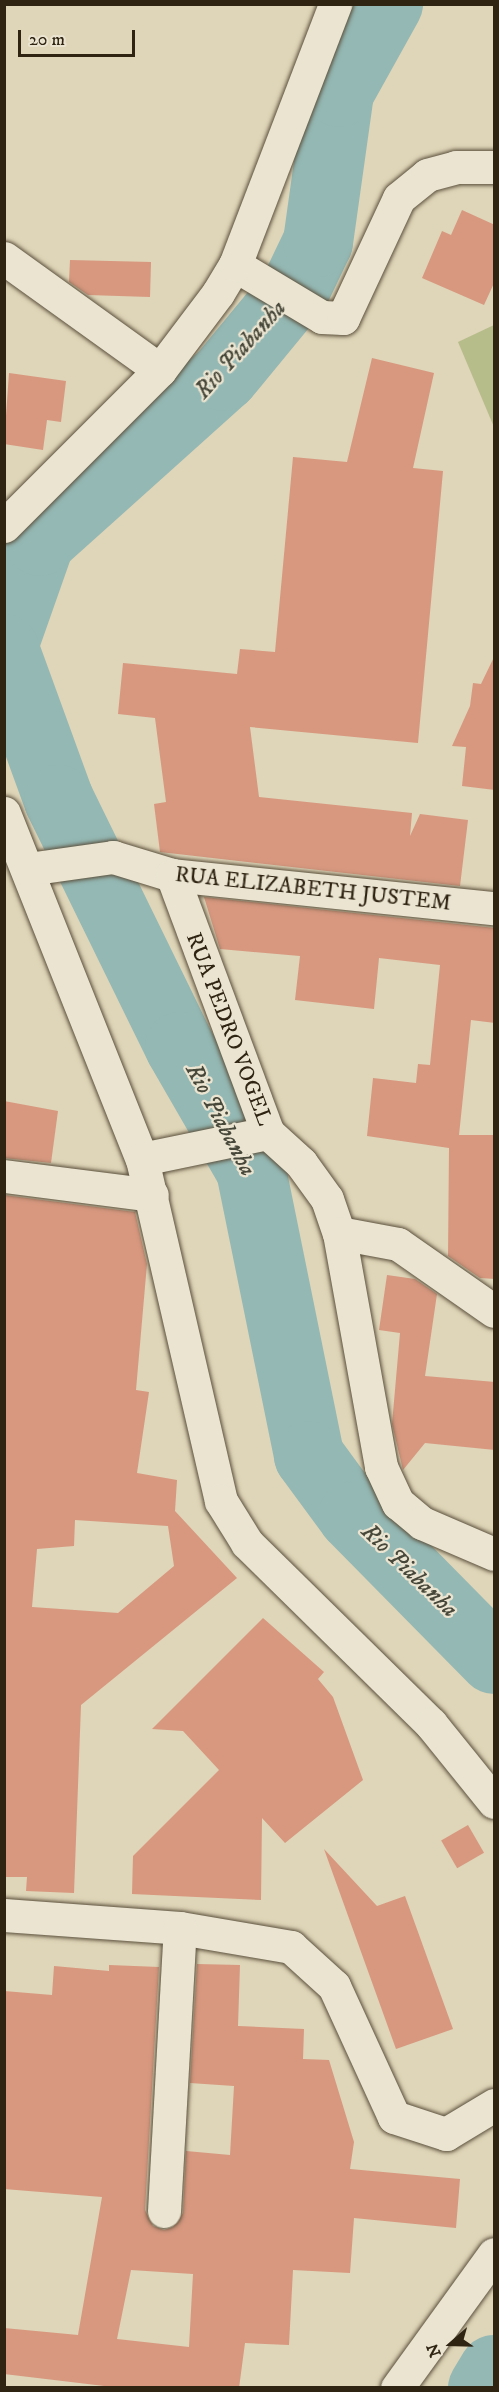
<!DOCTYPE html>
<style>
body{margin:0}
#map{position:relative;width:499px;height:2392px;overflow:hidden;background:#dfd5b8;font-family:"IM FELL DW Pica",serif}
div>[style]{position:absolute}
.green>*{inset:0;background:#b7bc8b}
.river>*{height:70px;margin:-35px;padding:0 35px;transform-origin:35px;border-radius:35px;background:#94b8b4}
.building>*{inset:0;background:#d7987f;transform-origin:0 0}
.roads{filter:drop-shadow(0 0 2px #5b503c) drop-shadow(0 0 2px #5b503c)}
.minor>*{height:33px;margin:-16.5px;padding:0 16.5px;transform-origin:16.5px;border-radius:16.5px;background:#eae4d1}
span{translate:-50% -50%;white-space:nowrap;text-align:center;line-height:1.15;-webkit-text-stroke:4.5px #eae4d1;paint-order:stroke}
.street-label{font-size:22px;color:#2f2312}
.water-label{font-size:24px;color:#48483a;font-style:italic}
.frame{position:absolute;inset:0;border:6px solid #2f2312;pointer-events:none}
.north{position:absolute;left:421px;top:2314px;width:60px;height:60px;-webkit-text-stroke:4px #eae4d1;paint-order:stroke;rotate:250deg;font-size:16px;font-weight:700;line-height:24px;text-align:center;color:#2f2312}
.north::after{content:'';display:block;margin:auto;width:21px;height:27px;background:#2f2312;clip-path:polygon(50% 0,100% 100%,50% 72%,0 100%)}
.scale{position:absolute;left:18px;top:30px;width:117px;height:27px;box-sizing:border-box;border:3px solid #2f2312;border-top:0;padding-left:8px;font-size:18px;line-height:21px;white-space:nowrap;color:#2f2312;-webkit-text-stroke:4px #eae4d1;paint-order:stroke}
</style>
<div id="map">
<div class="green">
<div style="clip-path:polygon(494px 325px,494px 427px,458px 342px)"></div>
</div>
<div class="river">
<div style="left:4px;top:643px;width:108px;rotate:-70.6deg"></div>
<div style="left:40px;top:541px;width:247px;rotate:-41.9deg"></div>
<div style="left:224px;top:376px;width:112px;rotate:-50.5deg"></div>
<div style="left:295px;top:290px;width:53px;rotate:-64.4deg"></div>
<div style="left:318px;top:242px;width:151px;rotate:-82deg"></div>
<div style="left:339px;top:92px;width:101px;rotate:-60.9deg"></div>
<div style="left:4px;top:649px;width:161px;rotate:70deg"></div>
<div style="left:59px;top:800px;width:275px;rotate:63.9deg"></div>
<div style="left:180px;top:1047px;width:142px;rotate:60deg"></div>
<div style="left:251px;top:1170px;width:292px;rotate:78.5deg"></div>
<div style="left:309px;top:1456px;width:74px;rotate:53.7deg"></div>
<div style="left:353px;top:1516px;width:201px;rotate:45.4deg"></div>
<div style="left:483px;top:2388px;width:21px;rotate:-59deg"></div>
</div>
<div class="building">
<div style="clip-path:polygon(462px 210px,495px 225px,495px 281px,484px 305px,422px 278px,442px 231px,451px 235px)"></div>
<div style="clip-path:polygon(70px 260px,151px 262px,150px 297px,88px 295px,69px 282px)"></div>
<div style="clip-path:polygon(372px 358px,434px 373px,413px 468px,443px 471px,418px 743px,250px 727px,259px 797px,412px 813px,410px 836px,420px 814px,468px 820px,460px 886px,160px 852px,154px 804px,166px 802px,155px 718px,118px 714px,123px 663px,237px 674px,240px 649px,275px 652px,293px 457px,347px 462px)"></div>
<div style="clip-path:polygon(9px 373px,66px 381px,61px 422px,47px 420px,43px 450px,4px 444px)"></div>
<div style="clip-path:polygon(495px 655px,495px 790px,462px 786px,466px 747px,452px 746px,470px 706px,473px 683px,481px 684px)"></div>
<div style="clip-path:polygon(204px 897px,495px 928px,495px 1023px,471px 1020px,459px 1135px,495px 1135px,495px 1279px,480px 1278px,448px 1256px,449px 1148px,367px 1136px,373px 1078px,416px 1083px,418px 1064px,430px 1065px,440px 965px,379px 958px,374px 1009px,295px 1000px,300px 956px,220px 949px)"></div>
<div style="clip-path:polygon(4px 1101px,58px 1111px,51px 1163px,4px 1158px)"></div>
<div style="clip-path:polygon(evenodd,4px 1195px,135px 1212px,147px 1264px,136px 1390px,149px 1392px,137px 1473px,177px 1480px,175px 1511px,237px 1578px,81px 1705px,74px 1893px,26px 1891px,27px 1877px,4px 1877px,4px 1195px,75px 1520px,168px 1526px,174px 1566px,118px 1613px,32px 1607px,37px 1549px,74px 1546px,75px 1520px)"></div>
<div style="clip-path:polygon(387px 1275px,415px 1279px,437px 1294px,425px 1376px,495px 1382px,495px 1450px,425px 1443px,403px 1470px,392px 1424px,400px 1333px,379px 1330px)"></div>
<div style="clip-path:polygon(263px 1618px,324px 1672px,318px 1679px,333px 1697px,363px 1780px,285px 1843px,262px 1818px,261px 1900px,132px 1894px,133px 1856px,219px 1770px,183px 1731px,152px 1729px)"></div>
<div style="left:468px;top:1825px;width:32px;height:31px;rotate:60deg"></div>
<div style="clip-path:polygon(324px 1849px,377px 1906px,405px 1896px,453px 2029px,396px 2049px)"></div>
<div style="clip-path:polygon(evenodd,197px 1964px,240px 1965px,238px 2026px,304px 2029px,303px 2059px,329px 2060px,354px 2142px,350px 2169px,460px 2179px,456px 2228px,354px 2218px,350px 2273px,293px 2270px,289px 2345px,245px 2343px,239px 2388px,121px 2388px,4px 2374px,4px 2328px,78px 2335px,102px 2197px,4px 2189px,4px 1991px,52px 1995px,54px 1966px,109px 1971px,109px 1965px,159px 1967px,145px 2210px,153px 2226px,164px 2230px,173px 2227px,183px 2213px,186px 2151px,230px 2155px,234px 2086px,190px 2083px,197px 1964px,131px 2270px,193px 2274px,189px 2347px,117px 2339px,131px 2270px)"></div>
</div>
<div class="roads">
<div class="minor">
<div style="left:4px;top:258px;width:192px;rotate:35.7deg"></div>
<div style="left:235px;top:265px;width:101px;rotate:30.9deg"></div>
<div style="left:322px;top:317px;width:21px;rotate:3deg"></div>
<div style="left:343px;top:318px;width:132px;rotate:-65deg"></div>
<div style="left:399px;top:198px;width:36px;rotate:-39deg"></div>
<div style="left:427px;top:175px;width:30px;rotate:-15deg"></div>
<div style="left:456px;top:167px;width:38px"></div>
<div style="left:4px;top:526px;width:221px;rotate:-45deg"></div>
<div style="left:160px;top:370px;width:96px;rotate:-53deg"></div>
<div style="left:218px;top:293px;width:33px;rotate:-59deg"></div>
<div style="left:235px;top:265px;width:280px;rotate:-69deg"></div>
<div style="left:4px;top:813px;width:373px;rotate:68.3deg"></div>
<div style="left:142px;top:1159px;width:351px;rotate:77deg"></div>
<div style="left:221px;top:1501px;width:49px;rotate:58.2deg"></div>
<div style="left:247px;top:1543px;width:258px;rotate:44.5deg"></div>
<div style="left:431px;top:1724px;width:100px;rotate:51.1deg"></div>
<div style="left:28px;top:869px;width:86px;rotate:-8deg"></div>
<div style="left:113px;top:857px;width:62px;rotate:17deg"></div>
<div style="left:172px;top:875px;width:324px;rotate:5.9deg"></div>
<div style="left:172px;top:875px;width:275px;rotate:69.6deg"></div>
<div style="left:268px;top:1133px;width:45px;rotate:42.3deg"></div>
<div style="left:301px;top:1163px;width:44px;rotate:54.2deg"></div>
<div style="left:327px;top:1199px;width:36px;rotate:71deg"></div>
<div style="left:339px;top:1233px;width:238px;rotate:79.8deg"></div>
<div style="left:381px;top:1467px;width:40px;rotate:65deg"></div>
<div style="left:398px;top:1503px;width:31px;rotate:40deg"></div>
<div style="left:422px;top:1523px;width:78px;rotate:23.3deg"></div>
<div style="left:142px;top:1159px;width:129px;rotate:-11.7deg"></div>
<div style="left:4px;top:1176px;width:149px;rotate:7.3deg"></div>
<div style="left:339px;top:1233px;width:60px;rotate:10.6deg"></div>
<div style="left:398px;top:1244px;width:117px;rotate:34.9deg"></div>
<div style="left:4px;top:1915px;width:176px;rotate:4.2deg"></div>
<div style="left:180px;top:1928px;width:113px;rotate:9.7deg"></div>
<div style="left:291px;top:1947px;width:58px;rotate:42.2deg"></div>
<div style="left:334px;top:1986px;width:144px;rotate:65.4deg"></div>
<div style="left:394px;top:2117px;width:55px;rotate:18.1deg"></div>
<div style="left:446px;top:2134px;width:56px;rotate:-31.1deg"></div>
<div style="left:164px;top:2211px;width:283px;rotate:-86.8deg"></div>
<div style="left:397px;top:2388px;width:165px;rotate:-54.1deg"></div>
</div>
</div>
<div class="street-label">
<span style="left:313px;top:889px;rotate:6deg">RUA ELIZABETH JUSTEM</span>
<span style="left:229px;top:1029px;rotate:69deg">RUA PEDRO VOGEL</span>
</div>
<div class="water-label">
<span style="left:241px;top:350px;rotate:-48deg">Rio Piabanha</span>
<span style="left:220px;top:1120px;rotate:62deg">Rio Piabanha</span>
<span style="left:409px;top:1571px;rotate:44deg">Rio Piabanha</span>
</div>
<div class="frame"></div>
<div class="north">N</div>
<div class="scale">20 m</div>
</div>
